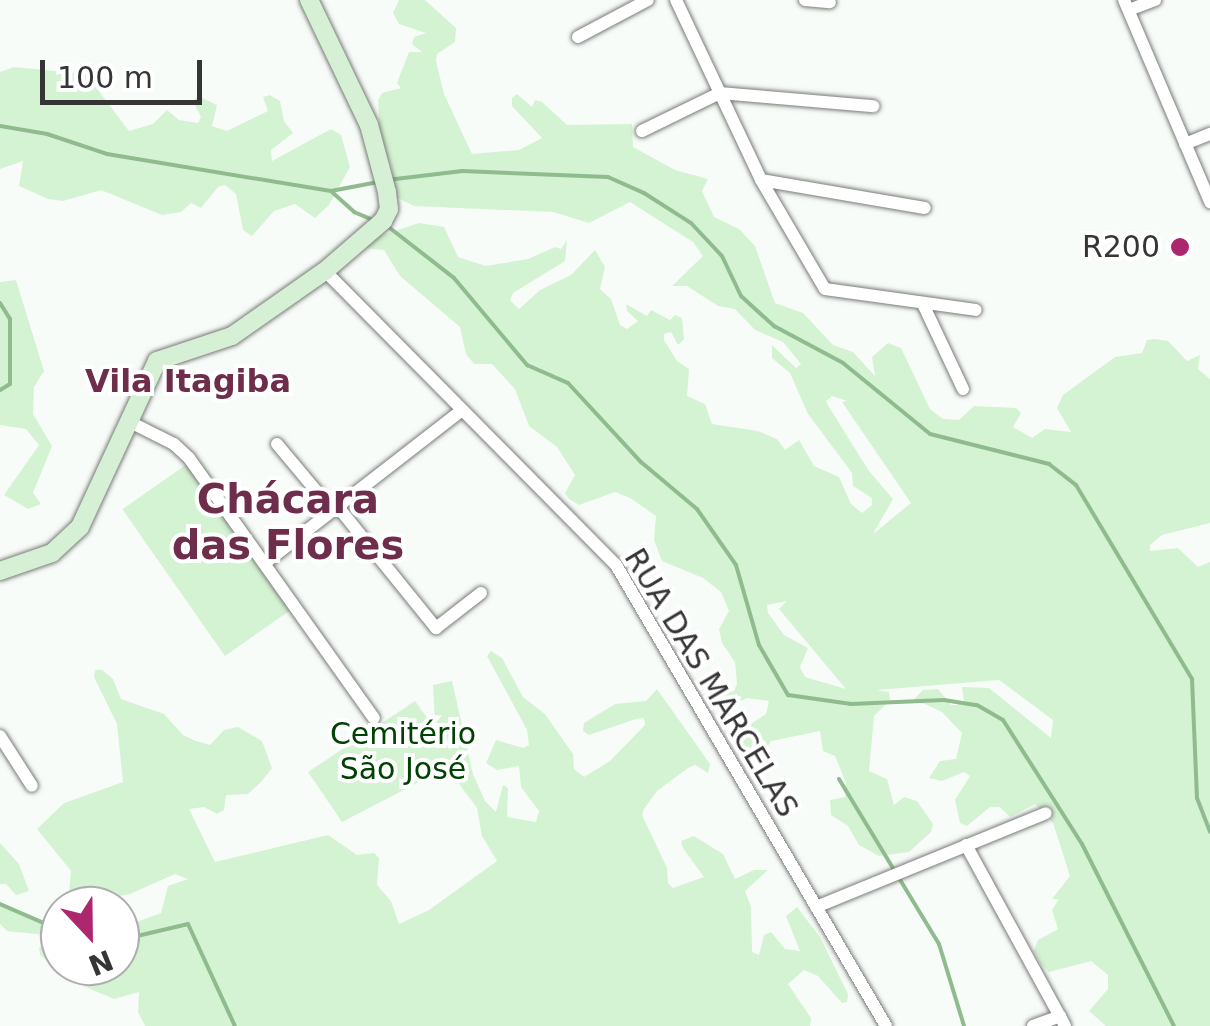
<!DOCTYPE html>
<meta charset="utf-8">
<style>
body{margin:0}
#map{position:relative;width:1210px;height:1026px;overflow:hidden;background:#f8fcf8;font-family:"DejaVu Sans",sans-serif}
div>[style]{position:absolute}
.green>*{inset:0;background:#d4f3d2;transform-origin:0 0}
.stream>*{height:4px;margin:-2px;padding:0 2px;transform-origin:2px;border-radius:2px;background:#90bb8e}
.roads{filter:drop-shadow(0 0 2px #797c78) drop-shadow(0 0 2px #797c78)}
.street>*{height:12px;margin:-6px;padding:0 6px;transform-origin:6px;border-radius:6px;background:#fff}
.secondary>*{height:18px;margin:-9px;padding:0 9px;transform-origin:9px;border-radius:9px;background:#d5f0d4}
.dots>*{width:28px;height:28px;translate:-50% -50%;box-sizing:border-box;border:5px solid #fff;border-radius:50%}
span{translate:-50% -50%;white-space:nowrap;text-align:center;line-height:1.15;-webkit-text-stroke:8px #fff;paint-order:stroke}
.poi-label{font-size:30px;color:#343534}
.right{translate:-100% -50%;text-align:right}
.street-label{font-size:30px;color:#343534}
.park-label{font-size:30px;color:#004104}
.neighbourhood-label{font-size:32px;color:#6e2d4b;font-weight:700}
.district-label{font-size:40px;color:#6e2d4b;font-weight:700}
.north{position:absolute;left:40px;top:886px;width:100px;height:100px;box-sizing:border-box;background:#fff;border:2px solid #aeaeae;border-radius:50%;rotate:158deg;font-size:28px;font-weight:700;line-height:40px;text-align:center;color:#343534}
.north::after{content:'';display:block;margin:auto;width:35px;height:45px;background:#ad276e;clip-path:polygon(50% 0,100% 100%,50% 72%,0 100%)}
.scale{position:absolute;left:40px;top:60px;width:162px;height:45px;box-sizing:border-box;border:5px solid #343534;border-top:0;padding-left:12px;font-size:30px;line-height:35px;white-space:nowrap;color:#343534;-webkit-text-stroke:8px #fff;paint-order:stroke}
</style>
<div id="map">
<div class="green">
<div style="clip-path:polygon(evenodd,399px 0,425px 0,456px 28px,455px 42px,437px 54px,436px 61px,444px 94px,472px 154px,519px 150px,542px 138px,512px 106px,512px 98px,517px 94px,532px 107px,535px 100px,542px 102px,567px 125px,632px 124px,633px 147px,675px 170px,708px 179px,702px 191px,714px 217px,739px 229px,755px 246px,775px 303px,803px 313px,833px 345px,853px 352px,875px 376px,872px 357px,888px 343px,901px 348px,930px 409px,943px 419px,959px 420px,974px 406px,1016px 408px,1021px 413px,1013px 427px,1032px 438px,1045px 429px,1071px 432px,1057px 408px,1063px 395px,1115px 357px,1142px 353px,1147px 340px,1154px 339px,1168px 341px,1187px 361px,1200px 355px,1198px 369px,1210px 379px,1210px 523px,1162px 535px,1150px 545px,1150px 551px,1178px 548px,1198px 567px,1210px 562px,1210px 1026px,1106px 1026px,1089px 1011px,1108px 989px,1108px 975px,1091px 961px,1049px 972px,1041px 964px,1034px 951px,1038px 940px,1058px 929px,1052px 910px,1059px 899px,1052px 899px,1070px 876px,1053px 823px,1035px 804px,1010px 817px,1000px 807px,990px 807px,967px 826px,960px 823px,955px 800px,970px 776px,964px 772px,942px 781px,929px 778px,940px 761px,956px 759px,962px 733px,942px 712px,914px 699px,923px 690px,938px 689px,951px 705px,957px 705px,964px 702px,962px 687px,989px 688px,1051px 738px,1053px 720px,999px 680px,877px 690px,889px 692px,890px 700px,874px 716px,869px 771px,887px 779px,894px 805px,904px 797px,917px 801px,933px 824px,931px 832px,909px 852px,879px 856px,859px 845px,848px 826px,831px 815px,830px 800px,845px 797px,846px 783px,835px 756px,823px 751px,820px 731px,771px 741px,762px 756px,743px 751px,739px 745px,742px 730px,766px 714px,769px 701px,747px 698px,726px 709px,715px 701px,715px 687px,734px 691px,737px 684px,735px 662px,722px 643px,719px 629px,729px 611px,721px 592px,703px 578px,662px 561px,654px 540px,656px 516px,630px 498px,615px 492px,579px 505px,569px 499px,565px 493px,575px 475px,557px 447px,529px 426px,515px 389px,492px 364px,474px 364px,466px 354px,460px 327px,400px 276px,384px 250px,362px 248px,364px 241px,419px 223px,444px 227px,458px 257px,486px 266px,528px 259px,555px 247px,561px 249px,567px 240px,565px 261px,513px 293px,510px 300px,519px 309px,540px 290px,571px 275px,595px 250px,605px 267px,600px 289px,611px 299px,620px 325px,627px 329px,638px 321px,627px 311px,626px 304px,647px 316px,651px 310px,670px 320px,675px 315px,682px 318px,684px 339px,678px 345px,671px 332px,664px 334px,664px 340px,677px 361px,689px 369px,687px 396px,705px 404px,712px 424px,758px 431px,777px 439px,785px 450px,799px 440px,814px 466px,839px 477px,851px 504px,862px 513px,872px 505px,872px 498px,853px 486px,852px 473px,808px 414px,790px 373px,772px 358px,772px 345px,796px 368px,801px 364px,783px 342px,755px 330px,735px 309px,718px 306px,687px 286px,672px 286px,703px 256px,693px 242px,630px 202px,589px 223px,553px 212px,414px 206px,396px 197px,391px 164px,380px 142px,378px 100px,382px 93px,401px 88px,397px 83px,409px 52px,422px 52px,412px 44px,414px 37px,426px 33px,399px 24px,393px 13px,399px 0,832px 396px,847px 401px,842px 402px,911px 503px,873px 534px,893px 499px,869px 471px,829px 407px,826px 401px,832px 396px,399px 0,787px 601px,779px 609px,846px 689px,805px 677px,800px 667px,808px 648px,784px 635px,768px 613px,767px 605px,787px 601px)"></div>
<div style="clip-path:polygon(14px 67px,86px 74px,129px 131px,153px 124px,167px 110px,179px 120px,198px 123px,201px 117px,193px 101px,198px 96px,217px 105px,212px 126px,227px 131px,268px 111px,263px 97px,270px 95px,280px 101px,284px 121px,293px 133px,271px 150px,272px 161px,331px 129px,341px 135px,350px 167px,329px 205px,315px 218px,295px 204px,274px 211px,252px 236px,243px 230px,236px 194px,225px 185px,218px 187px,201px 208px,191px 203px,181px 212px,162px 215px,101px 190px,63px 201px,48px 199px,19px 186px,23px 161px,0 169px,0 72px)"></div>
<div style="clip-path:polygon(16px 280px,44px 371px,34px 387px,33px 414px,52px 446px,33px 493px,41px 504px,28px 509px,4px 495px,39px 445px,26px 429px,0 425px,0 282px)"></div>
<div style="left:187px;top:464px;width:179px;height:79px;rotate:55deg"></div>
<div style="clip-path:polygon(491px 651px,502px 658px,523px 697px,545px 714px,573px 754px,574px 769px,584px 777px,610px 761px,645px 725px,644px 718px,636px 719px,589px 735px,583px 731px,584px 723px,615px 704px,646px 701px,657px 689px,710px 764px,708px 773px,695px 765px,688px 768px,657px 791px,644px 809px,642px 815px,667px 868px,668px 883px,673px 888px,704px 877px,683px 848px,681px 841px,694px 836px,723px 854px,735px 879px,754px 870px,768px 870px,745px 891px,751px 907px,752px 952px,759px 955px,764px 935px,771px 932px,785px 949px,800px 951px,786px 916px,797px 907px,820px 937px,848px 994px,847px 1002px,842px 1003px,818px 976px,804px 970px,788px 984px,811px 1018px,810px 1026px,145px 1026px,138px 1012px,139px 992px,114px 999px,69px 980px,40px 955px,39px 948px,50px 939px,45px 935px,7px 931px,0 924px,0 904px,60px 927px,60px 966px,120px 966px,120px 923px,126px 926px,161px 913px,168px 886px,188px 879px,175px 874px,130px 894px,68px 905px,71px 871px,37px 829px,64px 803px,123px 782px,117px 724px,94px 677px,95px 670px,102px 670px,113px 679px,121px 699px,164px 714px,183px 735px,196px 741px,210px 745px,224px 730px,238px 727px,262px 741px,272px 768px,262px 781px,248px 794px,226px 795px,224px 810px,217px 814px,204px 807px,189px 809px,215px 862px,328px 835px,357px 855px,374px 853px,379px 858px,377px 885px,391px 901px,399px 924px,429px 910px,497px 861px,482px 836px,477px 808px,459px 784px,456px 763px,342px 822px,308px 772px,415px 701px,451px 751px,445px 733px,435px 723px,433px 685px,452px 681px,473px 774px,485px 801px,496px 812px,503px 785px,508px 788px,507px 817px,536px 822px,539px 811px,521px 787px,519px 766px,497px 770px,486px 763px,496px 740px,523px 748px,529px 745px,527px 730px,487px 656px)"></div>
<div style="clip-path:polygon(0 843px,19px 864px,29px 891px,16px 895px,6px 884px,0 884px)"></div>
</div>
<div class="stream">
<div style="left:0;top:126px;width:48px;rotate:9.7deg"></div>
<div style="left:47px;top:134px;width:63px;rotate:18.4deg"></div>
<div style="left:107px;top:154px;width:227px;rotate:9.4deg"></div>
<div style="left:331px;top:191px;width:48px;rotate:-10.8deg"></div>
<div style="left:387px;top:180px;width:76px;rotate:-6.8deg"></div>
<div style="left:462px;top:171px;width:146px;rotate:2.4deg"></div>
<div style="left:608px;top:177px;width:39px;rotate:24deg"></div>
<div style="left:644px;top:193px;width:56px;rotate:32.6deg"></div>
<div style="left:691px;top:223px;width:45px;rotate:46.8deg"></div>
<div style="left:722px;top:256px;width:44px;rotate:64.6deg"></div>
<div style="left:741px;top:296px;width:45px;rotate:42.3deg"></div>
<div style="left:774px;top:326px;width:78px;rotate:28.2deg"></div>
<div style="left:843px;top:363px;width:112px;rotate:39.2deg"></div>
<div style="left:930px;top:434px;width:123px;rotate:14.1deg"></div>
<div style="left:1049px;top:464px;width:34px;rotate:38deg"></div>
<div style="left:1076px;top:485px;width:226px;rotate:59.1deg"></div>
<div style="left:1192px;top:679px;width:119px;rotate:87.6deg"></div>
<div style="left:1197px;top:798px;width:36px;rotate:69deg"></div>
<div style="left:332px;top:192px;width:30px;rotate:42deg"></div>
<div style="left:354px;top:212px;width:21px;rotate:23deg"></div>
<div style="left:386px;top:225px;width:86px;rotate:37.9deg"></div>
<div style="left:454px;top:278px;width:114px;rotate:50deg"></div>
<div style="left:527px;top:365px;width:45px;rotate:23.7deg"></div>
<div style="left:568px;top:383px;width:108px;rotate:47.3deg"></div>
<div style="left:641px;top:462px;width:73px;rotate:40deg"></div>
<div style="left:697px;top:509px;width:68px;rotate:55.1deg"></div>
<div style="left:736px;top:565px;width:83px;rotate:74deg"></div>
<div style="left:759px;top:645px;width:58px;rotate:59.9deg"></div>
<div style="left:788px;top:695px;width:64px;rotate:8.1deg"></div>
<div style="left:851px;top:704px;width:93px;rotate:-2.5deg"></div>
<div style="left:944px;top:700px;width:33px;rotate:9deg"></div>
<div style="left:977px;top:705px;width:30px;rotate:30deg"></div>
<div style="left:1003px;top:720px;width:147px;rotate:57.5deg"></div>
<div style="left:1082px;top:844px;width:204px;rotate:63.2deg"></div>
<div style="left:0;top:303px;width:19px;rotate:58deg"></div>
<div style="left:10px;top:319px;width:65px;rotate:90deg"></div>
<div style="left:10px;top:384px;width:12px;rotate:149deg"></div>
<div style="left:839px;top:779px;width:193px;rotate:58.8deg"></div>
<div style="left:939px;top:944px;width:86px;rotate:73deg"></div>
<div style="left:0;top:904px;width:65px;rotate:23.4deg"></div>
<div style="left:120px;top:940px;width:70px;rotate:-13.2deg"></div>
<div style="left:188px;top:924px;width:112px;rotate:65.3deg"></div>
</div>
<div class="roads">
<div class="street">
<div style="left:676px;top:0;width:199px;rotate:64.7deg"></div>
<div style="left:761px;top:180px;width:126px;rotate:59.6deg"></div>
<div style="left:825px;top:289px;width:152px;rotate:7.9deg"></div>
<div style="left:805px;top:0;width:25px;rotate:5deg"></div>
<div style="left:1124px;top:0;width:220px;rotate:66.9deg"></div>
<div style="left:1129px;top:10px;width:28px;rotate:-21deg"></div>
<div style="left:578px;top:37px;width:79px;rotate:-27.9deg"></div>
<div style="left:642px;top:131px;width:87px;rotate:-26deg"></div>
<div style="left:720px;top:93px;width:154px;rotate:4.9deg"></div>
<div style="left:1185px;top:144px;width:27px;rotate:-22deg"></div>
<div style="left:761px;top:180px;width:166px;rotate:9.7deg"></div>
<div style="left:325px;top:271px;width:414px;rotate:45.3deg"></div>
<div style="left:616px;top:565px;width:534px;rotate:59.64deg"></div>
<div style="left:923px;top:304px;width:94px;rotate:64.8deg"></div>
<div style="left:132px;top:423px;width:47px;rotate:26.6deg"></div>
<div style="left:174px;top:444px;width:21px;rotate:43deg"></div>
<div style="left:189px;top:458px;width:319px;rotate:54.6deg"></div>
<div style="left:277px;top:444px;width:87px;rotate:50.1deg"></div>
<div style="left:338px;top:507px;width:156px;rotate:51deg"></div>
<div style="left:436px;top:628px;width:57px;rotate:-37.9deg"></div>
<div style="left:265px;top:563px;width:247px;rotate:-37.8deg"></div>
<div style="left:0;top:736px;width:59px;rotate:57.4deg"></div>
<div style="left:966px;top:845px;width:206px;rotate:61.3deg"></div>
<div style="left:816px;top:907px;width:248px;rotate:-22.2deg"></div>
<div style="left:1033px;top:1026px;width:29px;rotate:-20deg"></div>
</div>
<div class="secondary">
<div style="left:0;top:571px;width:55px;rotate:-19.1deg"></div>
<div style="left:52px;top:553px;width:38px;rotate:-43deg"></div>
<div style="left:80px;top:527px;width:183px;rotate:-65.1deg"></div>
<div style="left:157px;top:361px;width:79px;rotate:-18.4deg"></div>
<div style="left:232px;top:336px;width:113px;rotate:-35deg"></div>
<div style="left:325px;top:271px;width:77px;rotate:-40.8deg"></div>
<div style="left:383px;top:221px;width:13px;rotate:-63deg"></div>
<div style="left:389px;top:209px;width:17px;rotate:-97deg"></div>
<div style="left:387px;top:192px;width:69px;rotate:-105deg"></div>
<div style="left:369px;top:125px;width:139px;rotate:-115.6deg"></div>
</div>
</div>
<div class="dots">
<div style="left:1180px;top:247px;background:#ad276e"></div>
</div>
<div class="poi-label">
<span class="right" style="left:1160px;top:247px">R200</span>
</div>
<div class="street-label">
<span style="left:711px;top:683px;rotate:59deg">RUA DAS MARCELAS</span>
</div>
<div class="park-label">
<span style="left:403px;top:751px">Cemitério<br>São José</span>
</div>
<div class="neighbourhood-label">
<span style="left:188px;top:381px">Vila Itagiba</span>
</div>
<div class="district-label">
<span style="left:288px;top:522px">Chácara<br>das Flores</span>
</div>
<div class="north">N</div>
<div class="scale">100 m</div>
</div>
